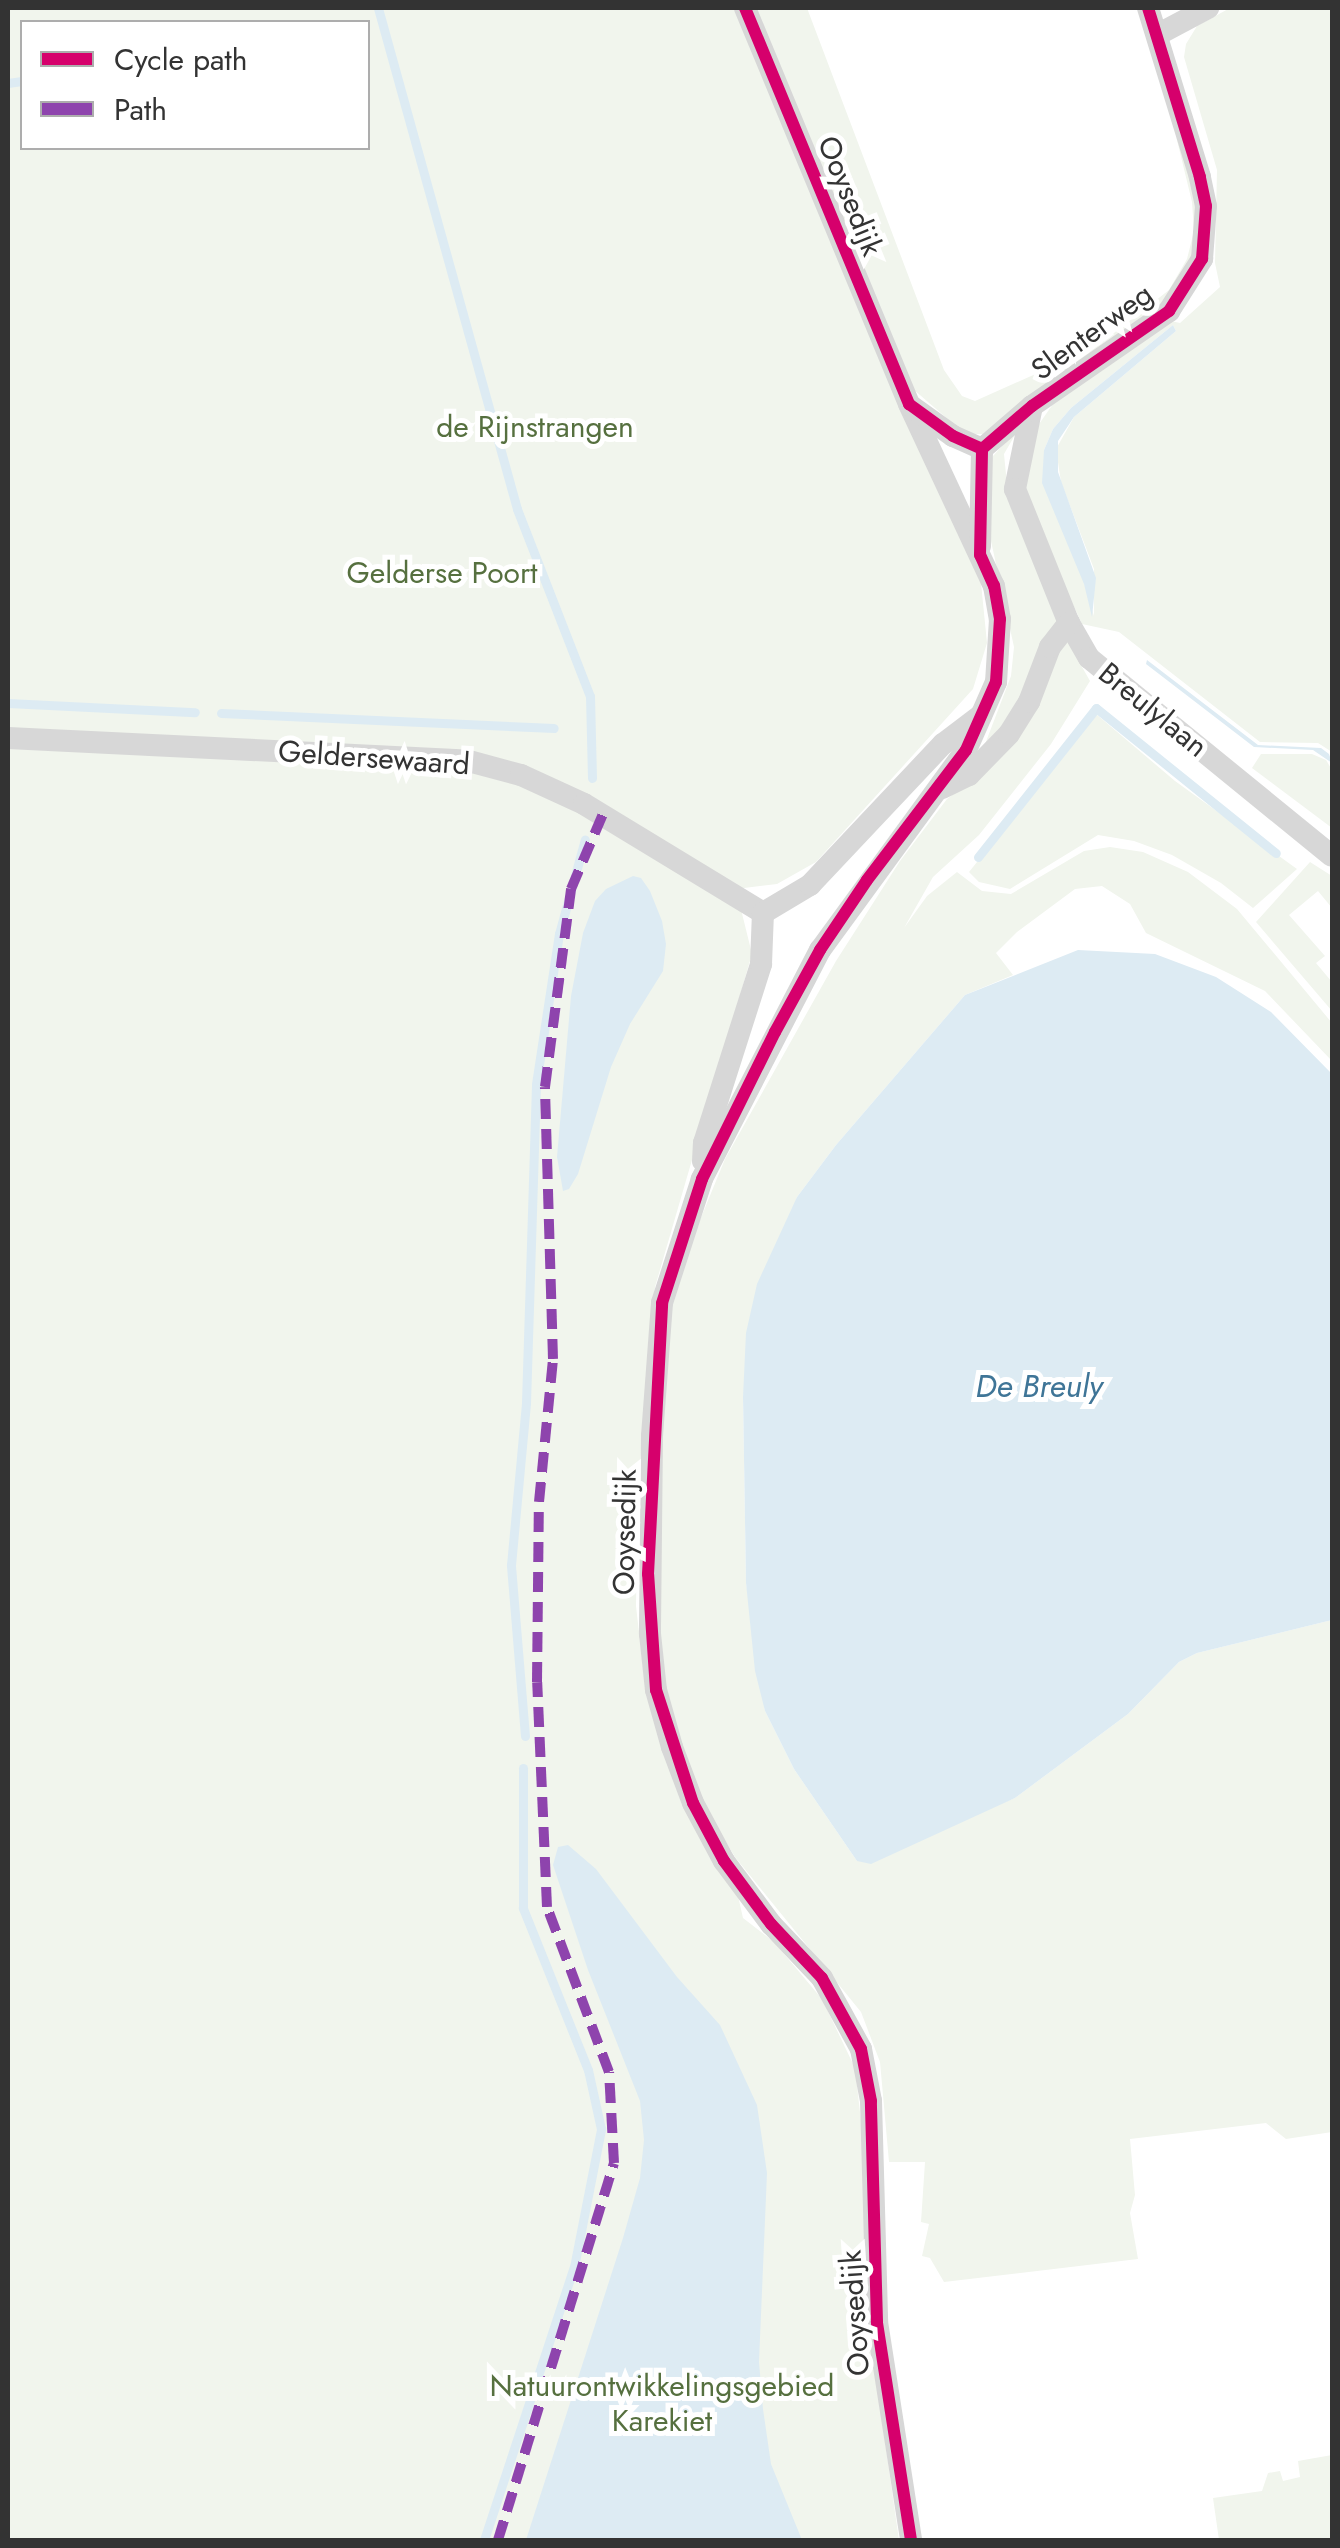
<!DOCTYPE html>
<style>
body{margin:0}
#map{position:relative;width:1340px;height:2548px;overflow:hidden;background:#fff;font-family:Jost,sans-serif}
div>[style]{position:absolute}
.green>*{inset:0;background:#f1f5ed}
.water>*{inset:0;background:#ddebf3}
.stream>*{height:9px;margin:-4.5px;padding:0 4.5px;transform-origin:4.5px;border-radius:4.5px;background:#ddebf3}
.street>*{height:22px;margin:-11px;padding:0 11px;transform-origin:11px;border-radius:11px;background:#d7d7d7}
.quiet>*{height:10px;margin-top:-5px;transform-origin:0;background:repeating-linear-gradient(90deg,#8e44ad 0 20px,transparent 0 30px)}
.cycleway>*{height:12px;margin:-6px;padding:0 6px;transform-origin:6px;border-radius:6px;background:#d6006c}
span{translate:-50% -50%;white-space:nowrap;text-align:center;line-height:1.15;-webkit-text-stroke:10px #fff;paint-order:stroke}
.street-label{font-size:30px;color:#333}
.park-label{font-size:30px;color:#56703f}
.water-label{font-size:32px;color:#3f7597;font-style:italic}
.frame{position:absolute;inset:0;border:10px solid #333;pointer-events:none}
.legend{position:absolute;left:20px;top:20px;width:350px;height:130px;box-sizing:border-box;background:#fff;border:2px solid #adadad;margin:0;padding:12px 18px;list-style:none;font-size:30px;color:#333}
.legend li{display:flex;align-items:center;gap:20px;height:50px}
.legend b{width:50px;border:2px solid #adadad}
</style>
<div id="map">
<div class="green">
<div style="clip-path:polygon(evenodd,8px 8px,739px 8px,981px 583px,987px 643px,973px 689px,816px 862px,777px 884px,736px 889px,752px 954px,655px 1287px,638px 1488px,636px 1606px,644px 1676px,738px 1896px,743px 1918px,774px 1942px,822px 1999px,855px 2068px,862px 2130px,870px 2337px,899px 2540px,8px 2540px,8px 8px,22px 22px,368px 22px,368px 148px,22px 148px,22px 22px)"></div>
<div style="clip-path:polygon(755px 8px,807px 8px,944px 370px,962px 396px,975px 401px,1096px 347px,1169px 290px,1187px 259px,1194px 231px,1192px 202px,1176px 136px,1196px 194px,1196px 252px,1169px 300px,983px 434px,965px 434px,913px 389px)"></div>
<div style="clip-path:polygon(evenodd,1230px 8px,1332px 8px,1332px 752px,1318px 743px,1260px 742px,1119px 632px,1082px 624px,1034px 520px,1025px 482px,1037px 427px,1053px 404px,1171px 321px,1180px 323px,1220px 287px,1215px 263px,1217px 170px,1184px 57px,1186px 44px,1197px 26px,1230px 8px,1173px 325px,1176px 331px,1074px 417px,1056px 449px,1061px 482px,1094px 569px,1094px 616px,1044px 450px,1053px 429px,1071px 408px,1173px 325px)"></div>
<div style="clip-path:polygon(1019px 428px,1004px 454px,1008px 495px,1064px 635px,1090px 681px,1051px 744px,979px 835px,933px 877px,904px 928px,927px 896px,957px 872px,982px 891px,1011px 894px,1084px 851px,1110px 847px,1143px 852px,1188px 872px,1237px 909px,1332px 1023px,1332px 1061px,1265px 991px,1146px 933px,1130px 904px,1102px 886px,1075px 889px,1017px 932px,996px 953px,1013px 975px,965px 995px,836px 1145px,797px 1197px,743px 1397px,746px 1583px,765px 1711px,794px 1769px,857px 1861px,1015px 1798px,1128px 1714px,1179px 1662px,1197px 1653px,1332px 1620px,1332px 2132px,1286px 2139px,1266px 2123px,1130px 2139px,1135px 2195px,1130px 2213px,1138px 2259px,944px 2282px,930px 2258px,922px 2256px,929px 2224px,921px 2222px,925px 2162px,889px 2162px,880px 2062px,861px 2012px,735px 1857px,704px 1805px,685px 1758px,665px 1683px,656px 1602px,658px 1493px,670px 1311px,684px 1259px,725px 1159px,836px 961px,900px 861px,947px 799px,971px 781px,1011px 676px,1014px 647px,991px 541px,987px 476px,993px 456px)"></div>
<div style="clip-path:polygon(1096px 714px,1175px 781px,1297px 869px,1253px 908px,1221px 883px,1172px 855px,1134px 841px,1098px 835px,1010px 889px,979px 882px,969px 872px)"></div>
<div style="clip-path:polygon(1261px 754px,1312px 754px,1326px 760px,1332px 770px,1332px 828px,1252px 768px)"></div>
<div style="clip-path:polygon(1310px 862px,1332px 876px,1332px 908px,1318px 891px,1289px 915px,1325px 956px,1316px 963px,1332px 982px,1332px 1011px,1256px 922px)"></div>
<div style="clip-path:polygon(1332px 2455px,1332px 2540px,1219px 2540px,1213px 2498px,1262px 2491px,1268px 2473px,1280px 2471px,1283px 2481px,1300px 2477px,1298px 2461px)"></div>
</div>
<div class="water">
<div style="clip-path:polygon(1173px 325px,1176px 331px,1074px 417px,1058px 441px,1058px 472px,1096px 578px,1092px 617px,1084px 584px,1042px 483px,1044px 450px,1053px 429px,1071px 408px)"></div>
<div style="clip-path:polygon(1147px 660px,1258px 745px,1321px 748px,1329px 754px,1332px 763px,1313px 750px,1254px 747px,1146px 664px)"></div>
<div style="clip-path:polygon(633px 876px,641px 878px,650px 891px,662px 921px,666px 944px,663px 971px,630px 1024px,611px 1067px,578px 1174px,569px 1189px,563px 1191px,557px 1157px,571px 996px,583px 933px,595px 901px,606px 889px)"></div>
<div style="clip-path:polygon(1078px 950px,1155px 954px,1216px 977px,1271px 1012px,1332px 1074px,1332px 1620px,1197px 1653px,1179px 1662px,1128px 1714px,1015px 1798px,871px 1864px,857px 1861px,794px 1769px,765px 1711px,755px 1671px,746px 1583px,743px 1397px,746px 1333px,757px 1284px,797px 1197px,836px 1145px,965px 995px)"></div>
<div style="clip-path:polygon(568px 1845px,596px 1869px,677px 1977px,720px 2025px,757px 2105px,767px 2173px,759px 2362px,763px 2409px,771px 2464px,802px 2540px,526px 2540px,623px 2238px,640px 2178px,644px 2140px,640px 2101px,588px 1970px,553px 1865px,558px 1847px)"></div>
</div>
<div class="stream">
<div style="left:378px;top:8px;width:520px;rotate:74.49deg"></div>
<div style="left:517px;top:509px;width:201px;rotate:68.7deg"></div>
<div style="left:590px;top:696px;width:82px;rotate:88.6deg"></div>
<div style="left:8px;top:83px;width:14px;rotate:-8deg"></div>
<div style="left:8px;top:703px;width:187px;rotate:2.8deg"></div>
<div style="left:221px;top:713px;width:333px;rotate:2.6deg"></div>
<div style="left:978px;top:857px;width:190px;rotate:-51.6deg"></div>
<div style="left:1096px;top:708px;width:231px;rotate:38.9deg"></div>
<div style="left:525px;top:1736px;width:172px;rotate:-94.7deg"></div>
<div style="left:511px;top:1565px;width:163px;rotate:-84.7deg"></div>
<div style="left:526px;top:1403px;width:319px;rotate:-88.2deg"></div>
<div style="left:536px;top:1084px;width:152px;rotate:-81.3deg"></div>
<div style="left:559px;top:934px;width:98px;rotate:-74.7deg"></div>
<div style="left:484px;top:2540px;width:287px;rotate:-71.8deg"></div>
<div style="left:574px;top:2267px;width:141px;rotate:-78.9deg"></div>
<div style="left:601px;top:2129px;width:60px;rotate:-102.4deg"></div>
<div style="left:588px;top:2070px;width:175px;rotate:-111.9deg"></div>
<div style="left:523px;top:1908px;width:140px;rotate:-90deg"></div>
</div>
<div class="street">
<div style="left:745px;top:8px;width:429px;rotate:67.5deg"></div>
<div style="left:909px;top:404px;width:201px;rotate:65deg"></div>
<div style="left:994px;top:586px;width:34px;rotate:80deg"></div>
<div style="left:1000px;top:619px;width:63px;rotate:93.6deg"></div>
<div style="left:996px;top:682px;width:74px;rotate:113.8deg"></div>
<div style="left:966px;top:750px;width:248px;rotate:126.1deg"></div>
<div style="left:820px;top:950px;width:258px;rotate:117.3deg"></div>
<div style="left:702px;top:1179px;width:130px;rotate:107.9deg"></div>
<div style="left:662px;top:1303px;width:133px;rotate:94.3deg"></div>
<div style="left:652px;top:1436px;width:198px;rotate:90.6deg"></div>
<div style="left:650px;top:1634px;width:56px;rotate:83.9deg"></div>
<div style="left:656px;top:1690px;width:59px;rotate:74.3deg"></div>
<div style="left:672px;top:1747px;width:60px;rotate:69.4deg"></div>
<div style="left:693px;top:1803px;width:66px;rotate:61.9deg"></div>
<div style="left:724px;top:1861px;width:79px;rotate:53.3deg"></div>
<div style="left:771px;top:1924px;width:74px;rotate:46.6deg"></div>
<div style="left:822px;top:1978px;width:81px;rotate:61.2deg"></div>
<div style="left:861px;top:2049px;width:53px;rotate:79.1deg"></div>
<div style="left:871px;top:2101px;width:221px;rotate:88.4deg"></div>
<div style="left:877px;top:2322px;width:221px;rotate:81.1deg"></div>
<div style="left:1157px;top:35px;width:58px;rotate:-27.9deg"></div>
<div style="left:911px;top:406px;width:52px;rotate:35.5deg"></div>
<div style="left:953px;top:436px;width:32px;rotate:24deg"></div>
<div style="left:1032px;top:406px;width:85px;rotate:101.6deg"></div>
<div style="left:1015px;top:489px;width:144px;rotate:68.1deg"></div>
<div style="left:1069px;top:623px;width:40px;rotate:60.3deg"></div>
<div style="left:1089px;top:658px;width:313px;rotate:39.2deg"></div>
<div style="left:980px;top:546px;width:97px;rotate:-88.8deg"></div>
<div style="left:982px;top:449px;width:66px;rotate:-40.7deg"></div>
<div style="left:1032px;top:406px;width:167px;rotate:-34.7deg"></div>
<div style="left:1169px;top:311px;width:62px;rotate:-57.6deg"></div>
<div style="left:1202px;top:259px;width:53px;rotate:-85.7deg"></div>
<div style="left:1206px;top:206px;width:30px;rotate:-102deg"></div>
<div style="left:1200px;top:177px;width:177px;rotate:-107.1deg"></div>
<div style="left:8px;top:738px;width:458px;rotate:2.8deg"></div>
<div style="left:465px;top:760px;width:58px;rotate:15deg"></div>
<div style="left:521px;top:775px;width:69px;rotate:24.7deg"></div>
<div style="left:584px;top:804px;width:210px;rotate:31.3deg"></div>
<div style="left:942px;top:788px;width:30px;rotate:-26deg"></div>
<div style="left:969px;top:775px;width:57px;rotate:-45.7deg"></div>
<div style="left:1009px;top:734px;width:38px;rotate:-58deg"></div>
<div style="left:1029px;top:702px;width:59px;rotate:-69.1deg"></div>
<div style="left:1050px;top:647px;width:31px;rotate:-52deg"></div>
<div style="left:703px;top:1161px;width:18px;rotate:-87deg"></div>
<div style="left:704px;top:1143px;width:188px;rotate:-72.3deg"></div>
<div style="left:761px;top:964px;width:51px;rotate:-87.8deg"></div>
<div style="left:763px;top:913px;width:55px;rotate:-30.8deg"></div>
<div style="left:810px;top:885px;width:194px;rotate:-46.7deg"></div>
<div style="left:943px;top:744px;width:48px;rotate:-37.3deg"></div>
</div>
<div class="quiet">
<div style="left:498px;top:2540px;width:394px;rotate:-72.9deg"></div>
<div style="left:614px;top:2163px;width:91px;rotate:-93.1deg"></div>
<div style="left:609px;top:2072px;width:176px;rotate:-110.6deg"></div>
<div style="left:547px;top:1907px;width:225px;rotate:-92.5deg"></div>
<div style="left:537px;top:1682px;width:180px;rotate:-89.4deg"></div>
<div style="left:539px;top:1502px;width:144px;rotate:-84.4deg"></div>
<div style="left:553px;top:1359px;width:272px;rotate:-91.7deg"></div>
<div style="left:545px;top:1087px;width:200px;rotate:-82.5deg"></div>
<div style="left:571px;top:889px;width:82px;rotate:-66.9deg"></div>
</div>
<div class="cycleway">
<div style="left:745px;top:8px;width:429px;rotate:67.5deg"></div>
<div style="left:909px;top:404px;width:54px;rotate:36deg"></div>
<div style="left:953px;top:436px;width:32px;rotate:24deg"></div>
<div style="left:911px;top:2540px;width:221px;rotate:-98.9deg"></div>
<div style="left:877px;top:2322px;width:221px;rotate:-91.6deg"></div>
<div style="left:871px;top:2101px;width:53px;rotate:-100.9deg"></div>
<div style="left:861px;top:2049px;width:81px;rotate:-118.8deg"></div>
<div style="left:822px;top:1978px;width:74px;rotate:-133.4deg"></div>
<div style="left:771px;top:1924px;width:79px;rotate:-126.7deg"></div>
<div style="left:724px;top:1861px;width:66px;rotate:-118.1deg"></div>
<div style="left:693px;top:1803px;width:119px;rotate:-108.1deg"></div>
<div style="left:656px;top:1690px;width:116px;rotate:-93.9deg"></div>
<div style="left:648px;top:1574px;width:271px;rotate:-87deg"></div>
<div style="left:662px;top:1303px;width:130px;rotate:-72.1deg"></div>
<div style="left:702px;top:1179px;width:164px;rotate:-63.6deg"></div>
<div style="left:775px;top:1032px;width:94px;rotate:-61.2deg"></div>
<div style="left:820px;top:950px;width:84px;rotate:-56.1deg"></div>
<div style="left:867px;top:880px;width:163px;rotate:-52.7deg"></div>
<div style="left:966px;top:750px;width:74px;rotate:-66.2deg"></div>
<div style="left:996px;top:682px;width:63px;rotate:-86.4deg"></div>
<div style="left:1000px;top:619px;width:34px;rotate:-100deg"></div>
<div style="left:994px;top:586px;width:34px;rotate:-114deg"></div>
<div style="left:980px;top:555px;width:106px;rotate:-88.9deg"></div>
<div style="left:982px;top:449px;width:66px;rotate:-40.7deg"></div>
<div style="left:1032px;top:406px;width:167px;rotate:-34.7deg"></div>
<div style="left:1169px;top:311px;width:62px;rotate:-57.6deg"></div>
<div style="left:1202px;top:259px;width:53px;rotate:-85.7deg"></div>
<div style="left:1206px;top:206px;width:30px;rotate:-102deg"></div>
<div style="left:1200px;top:177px;width:177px;rotate:-107.1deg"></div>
</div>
<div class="street-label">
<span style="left:850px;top:196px;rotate:68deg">Ooysedijk</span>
<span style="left:1092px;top:332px;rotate:-36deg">Slenterweg</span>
<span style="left:1153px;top:710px;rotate:39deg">Breulylaan</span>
<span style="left:374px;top:758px;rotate:4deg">Geldersewaard</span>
<span style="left:625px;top:1532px;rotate:-89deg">Ooysedijk</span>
<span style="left:855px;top:2313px;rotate:-94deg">Ooysedijk</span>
</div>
<div class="park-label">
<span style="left:535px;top:427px">de Rijnstrangen</span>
<span style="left:442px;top:573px">Gelderse Poort</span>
<span style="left:662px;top:2403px">Natuurontwikkelingsgebied<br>Karekiet</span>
</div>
<div class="water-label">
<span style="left:1039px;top:1386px">De Breuly</span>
</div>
<div class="frame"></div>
<ul class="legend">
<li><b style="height:12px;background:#d6006c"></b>Cycle path</li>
<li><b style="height:12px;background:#8e44ad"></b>Path</li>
</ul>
</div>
